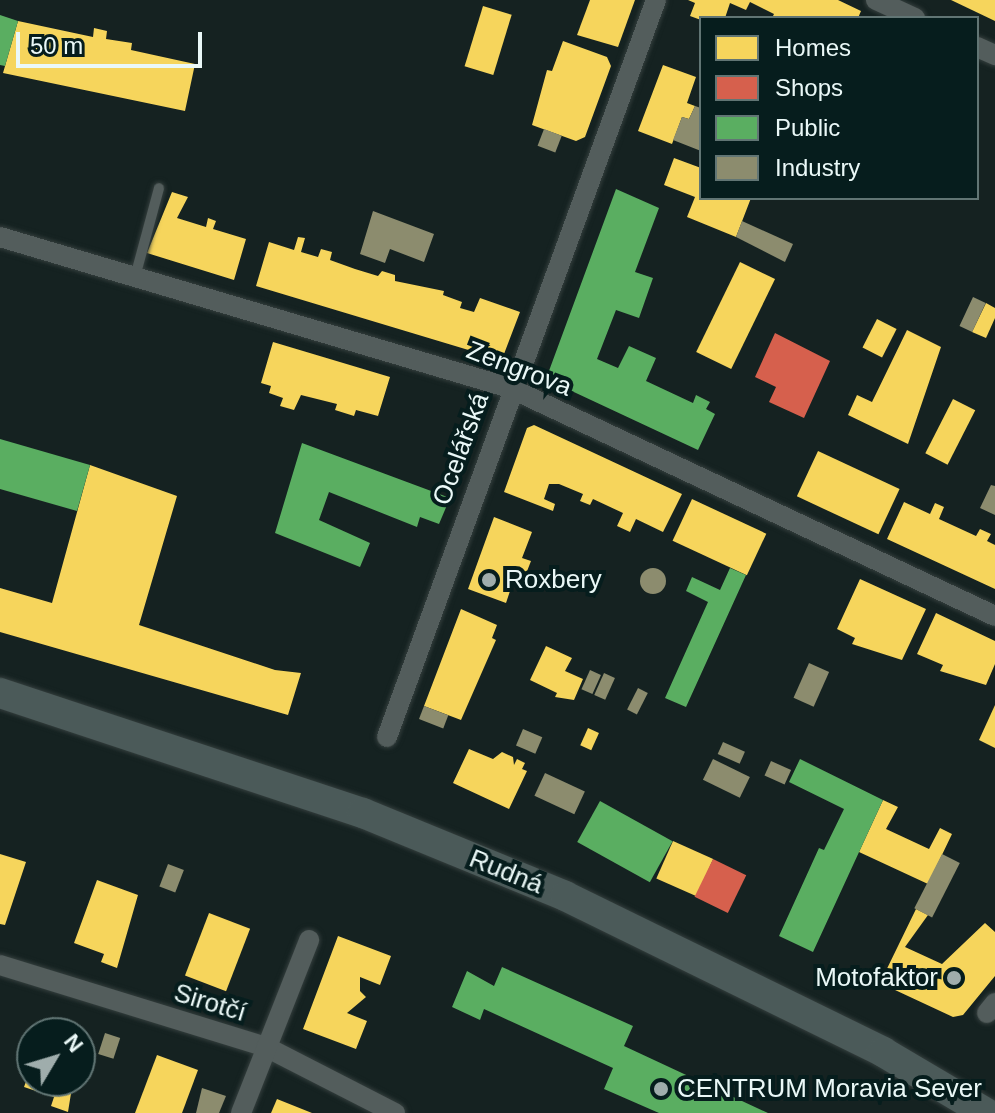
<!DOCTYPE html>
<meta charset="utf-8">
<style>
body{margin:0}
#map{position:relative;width:995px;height:1113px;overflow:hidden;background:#152221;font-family:Arial,sans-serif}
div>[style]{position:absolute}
.homes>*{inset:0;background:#f6d55c;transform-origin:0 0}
.shops>*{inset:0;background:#d6604d;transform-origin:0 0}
.public>*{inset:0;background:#5aae61;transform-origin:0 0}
.industry>*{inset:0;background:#8c8c6e;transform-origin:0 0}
.round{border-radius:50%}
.roads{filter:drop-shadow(0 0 2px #343e3d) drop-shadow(0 0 2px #343e3d)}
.lane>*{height:10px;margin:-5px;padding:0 5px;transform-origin:5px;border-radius:5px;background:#535d5c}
.street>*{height:20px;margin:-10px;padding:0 10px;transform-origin:10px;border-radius:10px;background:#535d5c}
.primary>*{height:30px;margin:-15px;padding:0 15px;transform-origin:15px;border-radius:15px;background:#4b5a59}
.dots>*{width:22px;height:22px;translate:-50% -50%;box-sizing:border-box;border:4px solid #061d1d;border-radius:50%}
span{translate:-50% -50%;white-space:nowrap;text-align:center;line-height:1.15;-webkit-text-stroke:8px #061d1d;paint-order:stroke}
.street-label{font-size:26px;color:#eaf8f7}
.poi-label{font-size:26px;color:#eaf8f7}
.left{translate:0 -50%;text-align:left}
.right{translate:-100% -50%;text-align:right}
.legend{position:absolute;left:699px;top:16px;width:280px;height:184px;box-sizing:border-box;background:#061d1d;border:2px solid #617574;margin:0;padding:10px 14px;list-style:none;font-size:24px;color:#eaf8f7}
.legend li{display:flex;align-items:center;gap:16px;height:40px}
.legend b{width:40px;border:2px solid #617574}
.north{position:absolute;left:16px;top:1017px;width:80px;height:80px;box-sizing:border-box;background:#061d1d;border:2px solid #617574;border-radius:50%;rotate:52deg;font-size:22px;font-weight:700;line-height:32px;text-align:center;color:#eaf8f7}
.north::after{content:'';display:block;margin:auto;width:28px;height:36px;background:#9fadac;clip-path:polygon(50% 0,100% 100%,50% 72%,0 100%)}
.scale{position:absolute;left:16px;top:32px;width:186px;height:36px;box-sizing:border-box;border:4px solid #eaf8f7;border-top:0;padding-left:10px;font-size:24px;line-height:28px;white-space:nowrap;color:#eaf8f7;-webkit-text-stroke:6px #061d1d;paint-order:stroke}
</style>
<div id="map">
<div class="homes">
<div style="clip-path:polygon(590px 0,635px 0,618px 47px,577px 35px)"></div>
<div style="clip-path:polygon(688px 0,838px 0,861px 11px,858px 18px,772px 18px,774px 14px,750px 2px,746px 10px,730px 3px,725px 18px,701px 20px,690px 16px,695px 3px)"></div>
<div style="clip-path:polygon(951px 0,995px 0,995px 21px)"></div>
<div style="left:483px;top:6px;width:30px;height:63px;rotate:17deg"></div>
<div style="clip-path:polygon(18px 21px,93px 37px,94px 28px,107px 31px,106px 39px,132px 43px,131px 50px,195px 64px,185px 111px,3px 73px)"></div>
<div style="clip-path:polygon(563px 41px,607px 57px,611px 66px,585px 137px,576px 141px,532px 125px,547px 70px,552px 71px)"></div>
<div style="clip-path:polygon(663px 65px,696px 77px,687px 103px,695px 106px,689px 119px,682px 117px,672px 144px,638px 131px)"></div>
<div style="clip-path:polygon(674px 158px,701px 168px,701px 198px,751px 198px,736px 237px,687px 217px,695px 197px,664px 185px)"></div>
<div style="clip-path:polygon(172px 192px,188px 197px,177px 218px,206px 227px,208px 218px,216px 221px,213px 229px,246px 239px,234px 280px,147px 253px)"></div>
<div style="clip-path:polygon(298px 237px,305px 238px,301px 252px,318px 257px,321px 249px,332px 252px,330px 260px,355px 269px,378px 276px,382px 271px,395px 275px,395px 281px,444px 291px,443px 295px,462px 302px,460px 308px,474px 312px,480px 298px,520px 312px,504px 354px,495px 358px,256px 286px,269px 242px,294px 250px)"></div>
<div style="left:740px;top:262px;width:39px;height:100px;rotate:26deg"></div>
<div style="clip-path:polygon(986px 303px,995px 308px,995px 318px,986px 338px,972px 332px)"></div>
<div style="left:877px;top:319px;width:22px;height:32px;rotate:27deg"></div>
<div style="clip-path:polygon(907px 330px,941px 347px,908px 444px,848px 415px,857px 395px,872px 402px)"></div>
<div style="clip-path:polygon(273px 342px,390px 377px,378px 416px,356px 410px,354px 416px,335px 410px,337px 404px,301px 395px,294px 410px,280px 406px,283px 398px,269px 393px,271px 386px,261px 383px)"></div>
<div style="left:953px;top:399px;width:25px;height:61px;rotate:27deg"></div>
<div style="clip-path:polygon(534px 425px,682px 494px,663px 532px,636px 519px,630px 532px,617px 526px,623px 513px,593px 499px,590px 505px,580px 501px,583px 494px,559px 484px,549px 484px,544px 499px,555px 504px,553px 511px,504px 492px,527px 428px)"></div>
<div style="left:818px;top:451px;width:90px;height:50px;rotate:25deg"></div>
<div style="clip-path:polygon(90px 465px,177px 496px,139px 625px,275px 670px,301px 673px,288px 715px,0 632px,0 588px,52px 603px)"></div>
<div style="left:692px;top:499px;width:82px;height:46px;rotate:25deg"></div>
<div style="clip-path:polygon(904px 502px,930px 514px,935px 503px,944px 507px,939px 519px,976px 536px,980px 529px,991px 534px,987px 541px,995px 545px,995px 589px,887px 539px)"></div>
<div style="clip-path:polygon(494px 517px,532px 532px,522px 558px,531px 561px,524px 579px,515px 576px,506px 603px,468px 589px)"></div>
<div style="clip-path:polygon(860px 579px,926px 609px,902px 660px,852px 644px,855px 638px,837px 629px)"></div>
<div style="clip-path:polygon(461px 609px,497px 625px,492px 638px,496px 640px,461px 720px,424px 706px)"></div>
<div style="clip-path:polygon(936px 613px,995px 641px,995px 664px,986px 685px,940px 671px,943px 665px,917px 654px)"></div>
<div style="clip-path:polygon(546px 646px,572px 658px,565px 671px,583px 679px,574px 700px,555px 697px,557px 693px,530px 680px)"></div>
<div style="clip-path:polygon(995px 705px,995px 748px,979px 740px)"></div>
<div style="left:588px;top:728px;width:12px;height:19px;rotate:24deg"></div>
<div style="clip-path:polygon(469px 749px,493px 759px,502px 752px,513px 757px,514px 765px,517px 759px,525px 763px,522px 769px,527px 771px,509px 809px,453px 783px)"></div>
<div style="clip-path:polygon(883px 800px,898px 807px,886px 829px,929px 849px,940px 828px,952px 834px,928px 884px,859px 852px)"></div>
<div style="left:673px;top:841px;width:44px;height:41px;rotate:24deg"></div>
<div style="clip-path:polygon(0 854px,26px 862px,5px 925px,0 924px)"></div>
<div style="clip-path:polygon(97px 880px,138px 895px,117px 968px,101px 962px,104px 954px,74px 943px)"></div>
<div style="clip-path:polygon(916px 909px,928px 915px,905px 947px,942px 964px,985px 923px,995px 932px,995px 976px,963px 1015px,953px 1017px,880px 983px)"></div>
<div style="left:209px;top:913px;width:44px;height:67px;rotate:21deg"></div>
<div style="clip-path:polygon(338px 936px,391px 956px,380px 985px,360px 977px,360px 991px,366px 997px,347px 1013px,367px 1021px,356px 1049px,303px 1029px)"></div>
<div style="clip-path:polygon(46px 1023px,73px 1033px,43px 1033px)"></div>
<div style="clip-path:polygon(80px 1035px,88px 1038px,80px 1059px)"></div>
<div style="clip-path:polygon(157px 1055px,198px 1070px,182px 1113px,135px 1113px)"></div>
<div style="clip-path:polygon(32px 1065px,32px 1081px,73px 1081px,68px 1112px,51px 1106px,54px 1097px,24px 1087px)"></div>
<div style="clip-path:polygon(277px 1099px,312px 1113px,271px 1113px)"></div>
</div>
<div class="shops">
<div style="clip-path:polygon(775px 333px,830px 361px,804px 418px,769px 402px,776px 387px,755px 377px)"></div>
<div style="left:713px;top:859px;width:37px;height:42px;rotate:26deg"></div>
</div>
<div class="public">
<div style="clip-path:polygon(0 15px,18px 21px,5px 66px,0 65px)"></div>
<div style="clip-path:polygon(616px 189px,659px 208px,635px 272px,653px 278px,639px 318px,616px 310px,597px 359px,618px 368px,629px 346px,656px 358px,646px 381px,693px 403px,696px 395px,710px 402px,706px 409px,715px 414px,698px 450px,546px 379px)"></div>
<div style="clip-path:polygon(0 439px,90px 465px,77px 511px,0 489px)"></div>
<div style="clip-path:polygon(302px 443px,450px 498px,439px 524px,420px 517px,417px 527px,329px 492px,319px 520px,370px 543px,360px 567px,275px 533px)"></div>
<div style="clip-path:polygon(730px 568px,746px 575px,686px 707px,665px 698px,708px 602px,686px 591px,692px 577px,720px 590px)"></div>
<div style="clip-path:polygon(800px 759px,883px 800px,813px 952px,779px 936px,819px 848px,824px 850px,844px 809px,789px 782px)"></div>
<div style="left:600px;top:801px;width:83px;height:47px;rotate:29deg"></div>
<div style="clip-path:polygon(502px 967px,633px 1026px,624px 1046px,768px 1113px,659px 1113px,604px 1089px,613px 1068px,484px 1009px,480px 1020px,452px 1007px,467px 971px,494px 986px)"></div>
</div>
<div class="industry">
<div style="clip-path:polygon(695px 106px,701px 108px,701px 151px,673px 140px,682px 117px,689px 119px)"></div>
<div style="left:544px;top:129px;width:19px;height:18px;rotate:21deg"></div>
<div style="clip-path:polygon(373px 211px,434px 234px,424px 262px,390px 249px,385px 263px,360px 254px)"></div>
<div style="clip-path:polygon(742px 221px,793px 244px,785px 262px,736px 237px)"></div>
<div style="left:973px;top:297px;width:14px;height:32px;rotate:25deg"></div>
<div style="clip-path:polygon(991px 485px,995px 486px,995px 515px,980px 508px)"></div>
<div class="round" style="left:640px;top:568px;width:26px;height:26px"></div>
<div style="left:809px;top:663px;width:22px;height:38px;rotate:24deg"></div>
<div style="left:590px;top:670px;width:12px;height:21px;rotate:24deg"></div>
<div style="left:604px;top:673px;width:12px;height:24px;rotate:24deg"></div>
<div style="left:638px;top:688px;width:11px;height:24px;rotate:27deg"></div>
<div style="left:424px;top:706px;width:26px;height:14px;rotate:21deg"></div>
<div style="left:523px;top:729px;width:21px;height:18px;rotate:23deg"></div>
<div style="left:723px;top:742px;width:24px;height:13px;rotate:24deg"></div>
<div style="left:713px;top:759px;width:41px;height:23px;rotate:26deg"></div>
<div style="left:771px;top:761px;width:22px;height:16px;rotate:24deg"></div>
<div style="left:545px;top:773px;width:44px;height:25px;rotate:25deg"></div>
<div style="left:942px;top:854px;width:20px;height:61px;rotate:27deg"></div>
<div style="left:168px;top:864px;width:17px;height:24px;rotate:21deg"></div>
<div style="left:105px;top:1033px;width:16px;height:22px;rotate:18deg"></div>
<div style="clip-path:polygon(202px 1088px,226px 1096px,219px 1113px,196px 1113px)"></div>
</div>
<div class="roads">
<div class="lane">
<div style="left:135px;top:277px;width:92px;rotate:-74.9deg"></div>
</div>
<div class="street">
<div style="left:876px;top:0;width:43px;rotate:24.8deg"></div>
<div style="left:977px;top:47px;width:20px;rotate:24deg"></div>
<div style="left:0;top:237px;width:532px;rotate:16.49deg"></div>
<div style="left:510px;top:388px;width:536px;rotate:25.18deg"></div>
<div style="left:387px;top:737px;width:785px;rotate:-69.95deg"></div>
<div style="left:0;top:965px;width:278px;rotate:17.1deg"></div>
<div style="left:266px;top:1047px;width:145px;rotate:27.1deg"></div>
<div style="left:987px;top:1013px;width:13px;rotate:-51deg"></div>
<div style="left:241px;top:1113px;width:186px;rotate:-68.5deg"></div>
</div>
<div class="primary">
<div style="left:0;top:693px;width:382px;rotate:18.3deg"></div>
<div style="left:363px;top:813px;width:218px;rotate:22.3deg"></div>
<div style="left:565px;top:896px;width:354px;rotate:26.1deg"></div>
<div style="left:883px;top:1052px;width:120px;rotate:30.6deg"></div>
</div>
</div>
<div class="dots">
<div style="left:489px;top:580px;background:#9fadac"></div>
<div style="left:954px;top:978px;background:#9fadac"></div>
<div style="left:661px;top:1089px;background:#9fadac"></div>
</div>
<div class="street-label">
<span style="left:519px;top:369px;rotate:21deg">Zengrova</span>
<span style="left:461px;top:449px;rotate:-70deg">Ocelářská</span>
<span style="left:506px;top:872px;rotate:22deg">Rudná</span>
<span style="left:210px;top:1003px;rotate:17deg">Sirotčí</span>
</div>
<div class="poi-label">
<span class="left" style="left:505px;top:580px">Roxbery</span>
<span class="right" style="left:938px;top:978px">Motofaktor</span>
<span class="left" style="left:677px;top:1089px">CENTRUM Moravia Sever</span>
</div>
<ul class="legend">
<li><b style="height:22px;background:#f6d55c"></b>Homes</li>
<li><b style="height:22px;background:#d6604d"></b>Shops</li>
<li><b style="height:22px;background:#5aae61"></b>Public</li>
<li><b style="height:22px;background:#8c8c6e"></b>Industry</li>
</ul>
<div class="north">N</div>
<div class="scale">50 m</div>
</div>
